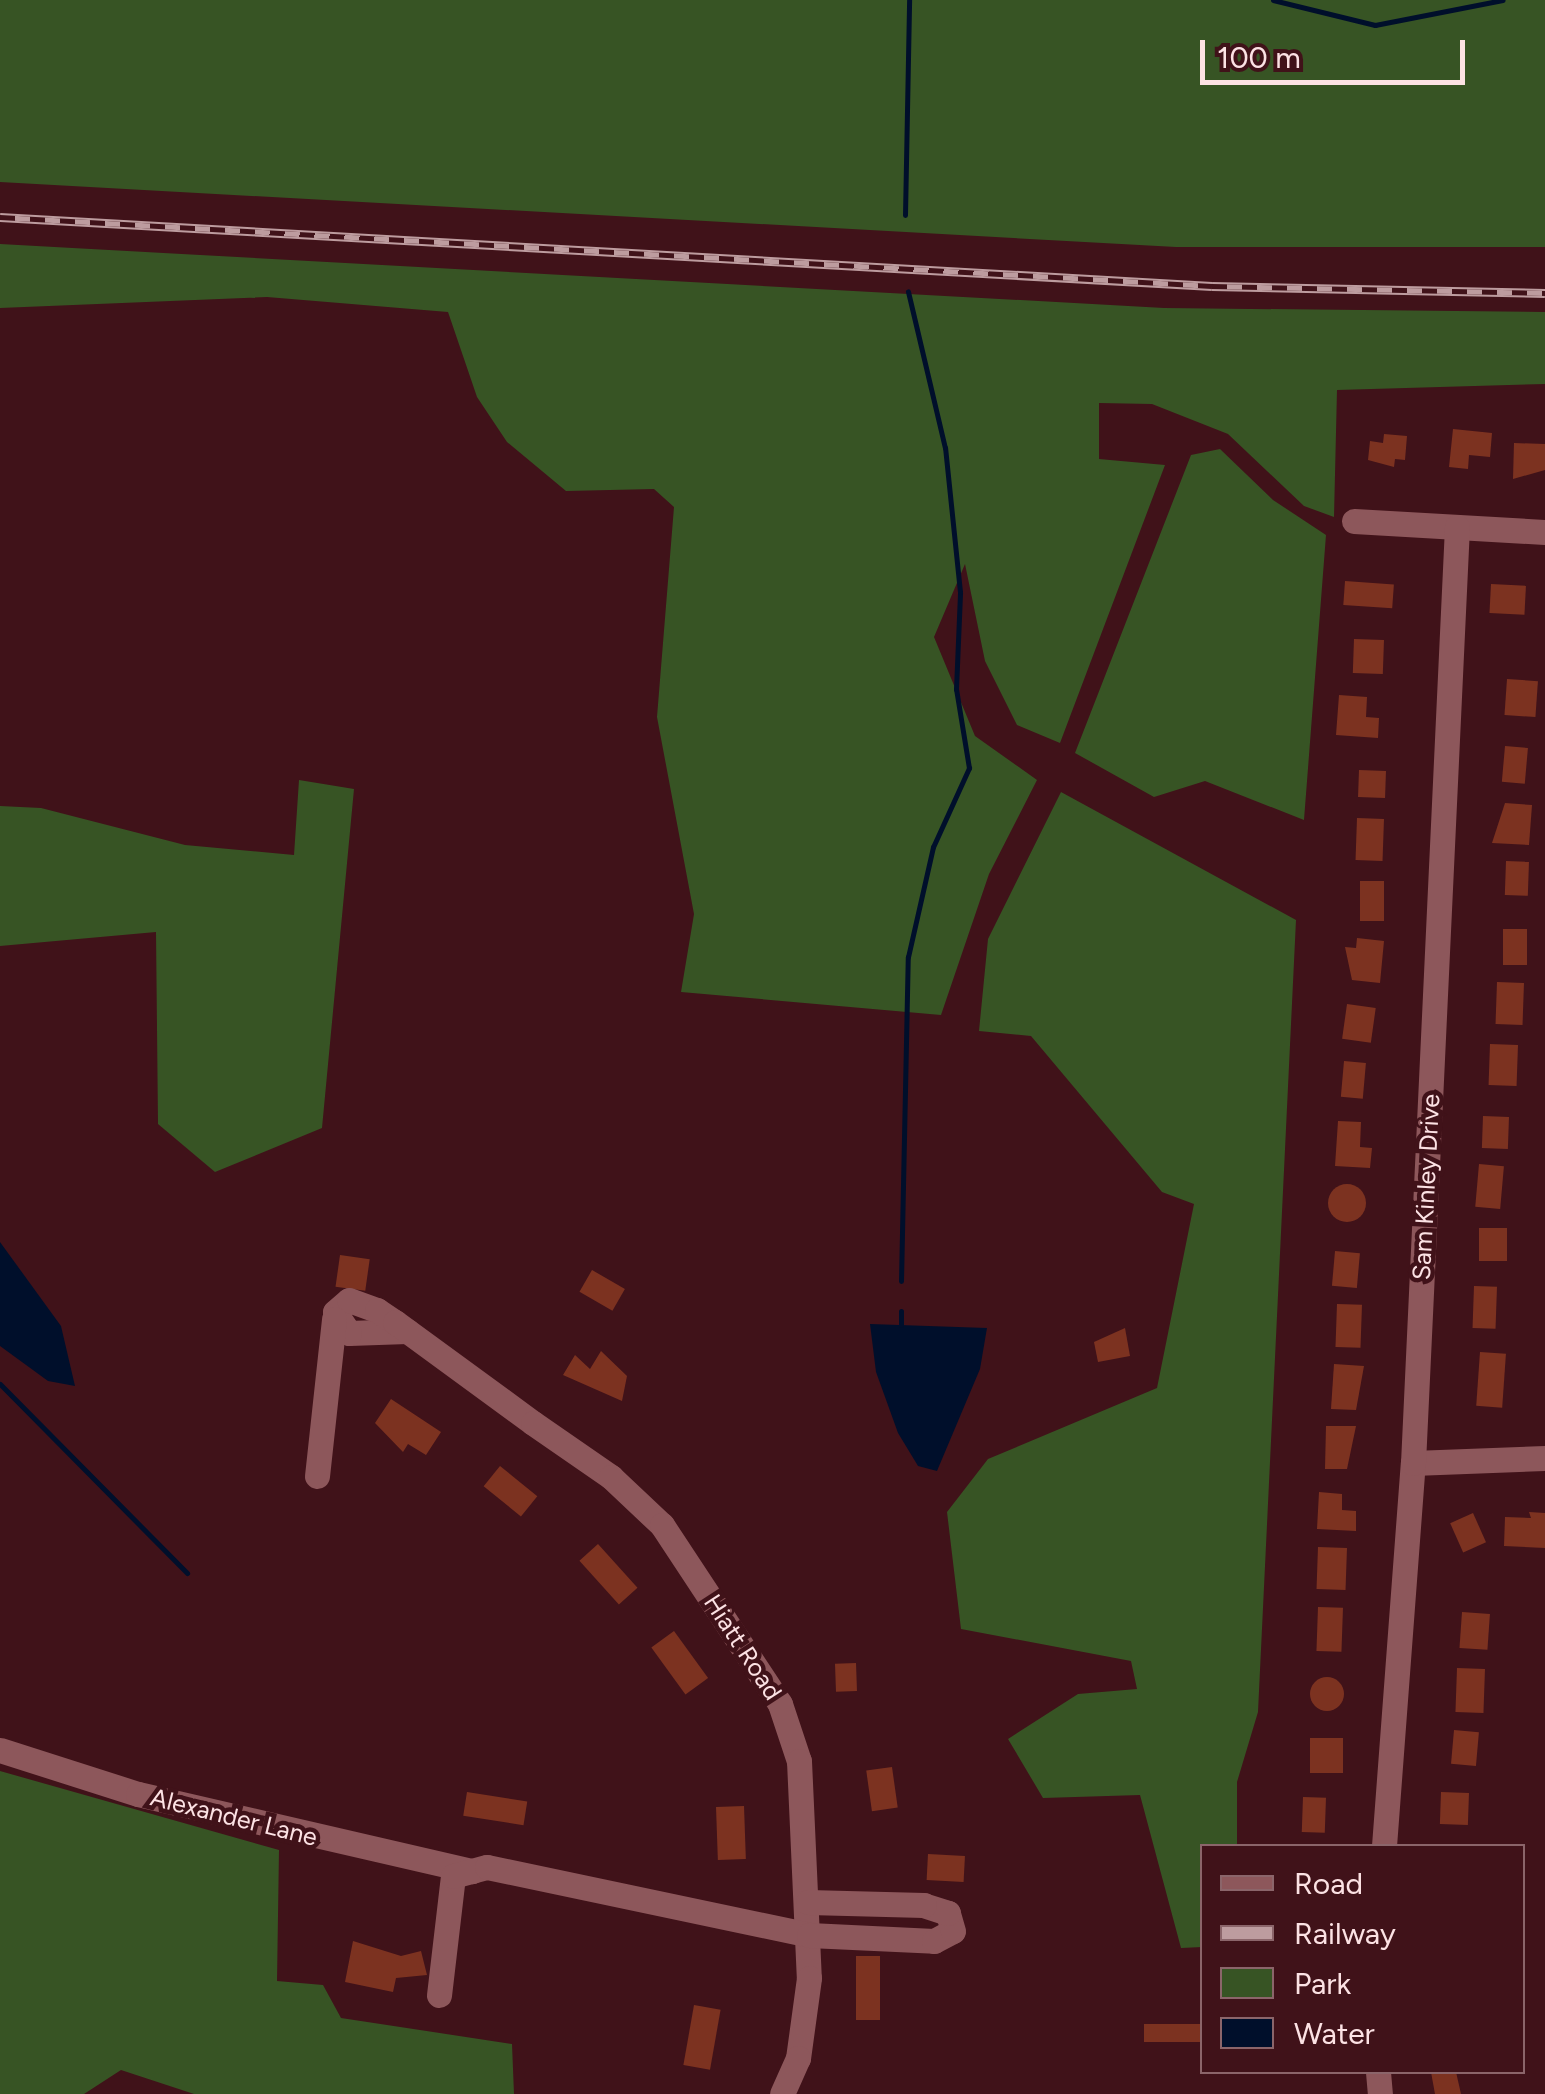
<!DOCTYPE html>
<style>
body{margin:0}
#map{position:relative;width:1545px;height:2094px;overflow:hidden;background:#401219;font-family:Figtree,sans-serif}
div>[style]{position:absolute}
.green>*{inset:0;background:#375424}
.water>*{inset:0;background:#000f2b}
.stream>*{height:5px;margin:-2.5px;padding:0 2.5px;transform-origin:2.5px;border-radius:2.5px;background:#000f2b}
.building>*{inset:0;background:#7c3220;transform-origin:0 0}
.round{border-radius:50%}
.minor>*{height:25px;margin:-12.5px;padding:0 12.5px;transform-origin:12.5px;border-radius:12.5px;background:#8d575b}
.rail>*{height:9px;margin-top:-4.5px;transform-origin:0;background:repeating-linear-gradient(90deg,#401219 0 15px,#bd9c9f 0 30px);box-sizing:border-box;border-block:2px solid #bd9c9f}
span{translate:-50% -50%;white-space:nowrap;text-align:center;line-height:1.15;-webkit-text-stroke:9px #401219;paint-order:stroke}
.street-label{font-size:25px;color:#fce2e4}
.legend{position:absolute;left:1200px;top:1844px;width:325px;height:230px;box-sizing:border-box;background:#401219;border:2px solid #8b656a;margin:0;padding:12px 18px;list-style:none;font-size:30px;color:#fce2e4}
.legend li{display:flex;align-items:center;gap:20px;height:50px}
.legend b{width:50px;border:2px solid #8b656a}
.scale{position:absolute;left:1200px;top:40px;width:265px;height:45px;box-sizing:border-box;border:5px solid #fce2e4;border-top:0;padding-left:12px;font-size:30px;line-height:35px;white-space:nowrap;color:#fce2e4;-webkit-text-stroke:8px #401219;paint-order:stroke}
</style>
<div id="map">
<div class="green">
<div style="clip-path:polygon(0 0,1545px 0,1545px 247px,1176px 247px,0 182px)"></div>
<div style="clip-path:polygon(0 244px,1164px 308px,1545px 312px,1545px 384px,1337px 390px,1334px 517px,1304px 506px,1228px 434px,1152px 404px,1099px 403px,1099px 459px,1165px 465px,1060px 743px,1017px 725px,985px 661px,965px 564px,934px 637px,975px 736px,1037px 780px,989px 874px,941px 1015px,681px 992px,694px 914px,657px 717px,674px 507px,654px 489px,566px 491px,507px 442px,477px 397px,448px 312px,267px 297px,0 308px)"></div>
<div style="clip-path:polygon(1220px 449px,1273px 500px,1326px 535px,1304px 820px,1205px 781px,1154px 797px,1075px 753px,1191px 455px)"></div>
<div style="clip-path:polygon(299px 780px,354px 789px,322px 1128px,215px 1172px,158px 1124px,156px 932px,0 946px,0 806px,41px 808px,185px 845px,294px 855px)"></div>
<div style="clip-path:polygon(1061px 792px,1296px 920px,1258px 1712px,1237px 1782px,1237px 1846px,1202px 1846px,1202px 1947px,1181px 1948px,1140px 1795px,1043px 1798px,1008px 1739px,1078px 1694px,1137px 1689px,1131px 1661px,961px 1629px,947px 1512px,988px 1459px,1157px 1388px,1194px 1204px,1162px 1192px,1031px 1036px,979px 1031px,988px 939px)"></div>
<div style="clip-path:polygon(0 1771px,279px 1850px,277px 1981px,323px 1985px,341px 2018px,512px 2044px,514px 2094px,194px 2094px,121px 2070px,84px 2094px,0 2094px)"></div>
</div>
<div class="water">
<div style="clip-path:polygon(0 1242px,61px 1326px,75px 1386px,48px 1381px,0 1346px)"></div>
<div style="clip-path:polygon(870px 1324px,987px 1328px,980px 1369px,937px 1471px,918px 1466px,898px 1433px,876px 1372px)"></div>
</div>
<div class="stream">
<div style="left:1273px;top:0;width:105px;rotate:13.8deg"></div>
<div style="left:1375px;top:25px;width:130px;rotate:-11.1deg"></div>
<div style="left:905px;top:215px;width:215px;rotate:-88.9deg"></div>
<div style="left:901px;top:1281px;width:324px;rotate:-88.8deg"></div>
<div style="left:908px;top:957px;width:113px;rotate:-77.2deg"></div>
<div style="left:933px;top:847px;width:87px;rotate:-65.5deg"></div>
<div style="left:969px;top:768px;width:80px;rotate:-99.3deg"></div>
<div style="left:956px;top:689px;width:97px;rotate:-87.6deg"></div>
<div style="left:960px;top:592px;width:145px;rotate:-95.9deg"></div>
<div style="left:945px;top:448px;width:161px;rotate:-103.3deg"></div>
<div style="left:901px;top:1311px;width:14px;rotate:90deg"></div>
<div style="left:0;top:1384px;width:266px;rotate:45.3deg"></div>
</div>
<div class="building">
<div style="clip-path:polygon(1453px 429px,1492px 433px,1490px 457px,1469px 455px,1468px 469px,1449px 467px)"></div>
<div style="clip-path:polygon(1384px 434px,1407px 436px,1405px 460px,1395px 459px,1394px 467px,1368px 460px,1370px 441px,1383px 443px)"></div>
<div style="clip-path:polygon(1514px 443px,1545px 444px,1545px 470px,1513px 479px)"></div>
<div style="left:1345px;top:581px;width:49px;height:24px;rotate:4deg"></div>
<div style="left:1491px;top:584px;width:35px;height:29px;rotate:3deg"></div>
<div style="left:1354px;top:639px;width:30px;height:34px;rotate:2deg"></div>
<div style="left:1507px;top:679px;width:31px;height:36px;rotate:4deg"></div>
<div style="clip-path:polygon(1339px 695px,1367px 697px,1366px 717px,1379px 718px,1378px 738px,1336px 735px)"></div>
<div style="left:1505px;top:746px;width:23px;height:36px;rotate:5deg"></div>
<div style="left:1359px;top:770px;width:27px;height:27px;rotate:2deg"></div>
<div style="clip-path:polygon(1505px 803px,1532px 805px,1529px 845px,1492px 843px)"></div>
<div style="left:1357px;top:818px;width:27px;height:42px;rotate:2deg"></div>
<div style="left:1506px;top:861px;width:23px;height:34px;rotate:2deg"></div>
<div style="left:1360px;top:881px;width:24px;height:40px"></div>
<div style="left:1503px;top:929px;width:24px;height:36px"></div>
<div style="clip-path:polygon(1357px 938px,1384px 941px,1380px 983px,1352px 980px,1345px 947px,1356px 948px)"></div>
<div style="left:1497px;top:982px;width:27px;height:42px;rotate:2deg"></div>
<div style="left:1347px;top:1004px;width:29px;height:35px;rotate:8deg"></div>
<div style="left:1490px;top:1044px;width:28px;height:41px;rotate:2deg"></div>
<div style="left:1344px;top:1061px;width:22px;height:36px;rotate:5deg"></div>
<div style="left:1483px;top:1116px;width:26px;height:32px;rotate:2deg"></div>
<div style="clip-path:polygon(1338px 1121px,1361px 1122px,1360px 1147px,1372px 1148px,1370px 1168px,1335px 1166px)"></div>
<div style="left:1479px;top:1164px;width:25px;height:43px;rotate:5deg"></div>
<div class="round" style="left:1328px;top:1184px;width:38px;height:38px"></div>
<div style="left:1479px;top:1228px;width:28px;height:33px"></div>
<div style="left:1335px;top:1251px;width:25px;height:35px;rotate:5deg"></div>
<div style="left:340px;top:1255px;width:30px;height:32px;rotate:8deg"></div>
<div style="left:592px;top:1270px;width:38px;height:25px;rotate:30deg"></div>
<div style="left:1474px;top:1286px;width:23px;height:42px;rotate:2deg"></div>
<div style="left:1337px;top:1304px;width:25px;height:43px;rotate:2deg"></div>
<div style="clip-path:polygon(1125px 1328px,1130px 1356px,1098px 1362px,1094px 1342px)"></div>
<div style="clip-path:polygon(601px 1351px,627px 1376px,622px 1401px,563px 1375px,575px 1355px,590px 1369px)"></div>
<div style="left:1480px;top:1352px;width:26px;height:54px;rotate:4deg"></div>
<div style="clip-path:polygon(1334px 1364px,1364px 1366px,1356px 1410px,1331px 1409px)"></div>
<div style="clip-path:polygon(391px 1399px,441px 1432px,426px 1455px,408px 1444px,403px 1452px,375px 1423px)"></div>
<div style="clip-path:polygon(1326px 1426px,1356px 1426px,1347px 1469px,1325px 1469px)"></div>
<div style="left:500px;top:1466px;width:48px;height:26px;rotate:39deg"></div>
<div style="clip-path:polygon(1319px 1492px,1342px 1494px,1342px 1510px,1356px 1511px,1356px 1531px,1317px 1529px)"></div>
<div style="clip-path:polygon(1529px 1512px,1545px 1513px,1545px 1548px,1504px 1546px,1505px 1517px,1531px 1518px)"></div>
<div style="left:1473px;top:1513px;width:32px;height:25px;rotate:66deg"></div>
<div style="left:598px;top:1544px;width:59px;height:25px;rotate:48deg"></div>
<div style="left:1318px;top:1547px;width:29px;height:42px;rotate:2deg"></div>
<div style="left:1318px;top:1607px;width:25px;height:44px;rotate:2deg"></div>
<div style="left:1462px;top:1612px;width:28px;height:36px;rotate:4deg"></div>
<div style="left:674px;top:1631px;width:58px;height:28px;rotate:54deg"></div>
<div style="left:856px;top:1663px;width:28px;height:21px;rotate:88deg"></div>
<div style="left:1457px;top:1668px;width:28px;height:44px;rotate:2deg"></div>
<div class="round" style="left:1310px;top:1677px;width:34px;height:34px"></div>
<div style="left:1454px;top:1730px;width:25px;height:34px;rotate:5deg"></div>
<div style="left:1310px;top:1738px;width:33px;height:35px"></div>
<div style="left:892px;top:1767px;width:41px;height:26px;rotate:82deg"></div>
<div style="left:467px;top:1792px;width:61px;height:24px;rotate:9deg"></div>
<div style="left:1441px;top:1792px;width:28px;height:32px;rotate:2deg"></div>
<div style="left:1303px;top:1797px;width:23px;height:35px;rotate:2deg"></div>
<div style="left:744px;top:1806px;width:53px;height:28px;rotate:88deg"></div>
<div style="left:928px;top:1854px;width:37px;height:26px;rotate:3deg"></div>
<div style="clip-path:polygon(353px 1941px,401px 1956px,421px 1951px,427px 1975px,396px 1978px,393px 1992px,345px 1982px)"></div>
<div style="left:856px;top:1956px;width:24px;height:64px"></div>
<div style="left:694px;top:2005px;width:27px;height:61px;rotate:10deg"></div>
<div style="left:1202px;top:2024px;width:18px;height:58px;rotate:90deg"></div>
<div style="clip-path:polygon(1431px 2072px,1456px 2072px,1461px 2094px,1435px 2094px)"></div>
</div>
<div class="minor">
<div style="left:1354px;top:521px;width:191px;rotate:3.3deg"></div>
<div style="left:407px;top:1331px;width:58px;rotate:178deg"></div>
<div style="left:349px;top:1333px;width:25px;rotate:-124deg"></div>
<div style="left:335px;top:1312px;width:18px;rotate:-41deg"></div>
<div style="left:349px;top:1300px;width:30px;rotate:20deg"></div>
<div style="left:377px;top:1310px;width:22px;rotate:34deg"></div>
<div style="left:395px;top:1322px;width:171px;rotate:36.2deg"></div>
<div style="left:533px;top:1423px;width:95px;rotate:34.7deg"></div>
<div style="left:611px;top:1477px;width:70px;rotate:43.3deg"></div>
<div style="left:662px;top:1525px;width:214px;rotate:56.6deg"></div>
<div style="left:780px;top:1704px;width:60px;rotate:71.6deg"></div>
<div style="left:799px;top:1761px;width:217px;rotate:87.4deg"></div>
<div style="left:809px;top:1978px;width:81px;rotate:97.8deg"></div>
<div style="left:798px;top:2058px;width:39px;rotate:114deg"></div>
<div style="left:1413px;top:1463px;width:132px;rotate:-2.2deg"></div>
<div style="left:317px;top:1476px;width:158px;rotate:-83.8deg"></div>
<div style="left:0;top:1750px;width:145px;rotate:17.7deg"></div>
<div style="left:138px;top:1794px;width:343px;rotate:13deg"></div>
<div style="left:1384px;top:1846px;width:384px;rotate:-85.7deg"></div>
<div style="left:1413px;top:1463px;width:937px;rotate:-87.31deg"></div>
<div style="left:439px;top:1995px;width:120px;rotate:-83.3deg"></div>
<div style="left:453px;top:1876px;width:35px;rotate:-15deg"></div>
<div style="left:487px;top:1867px;width:329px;rotate:11.9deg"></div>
<div style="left:809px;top:1935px;width:125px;rotate:2.7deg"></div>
<div style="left:934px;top:1941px;width:21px;rotate:-28deg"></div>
<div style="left:953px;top:1931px;width:19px;rotate:-106deg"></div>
<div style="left:948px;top:1913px;width:25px;rotate:-162deg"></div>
<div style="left:924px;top:1905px;width:116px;rotate:-178.5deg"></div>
<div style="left:1378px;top:2072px;width:22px;rotate:85deg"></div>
</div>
<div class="rail">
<div style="left:0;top:217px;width:1214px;rotate:3.26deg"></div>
<div style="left:1212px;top:286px;width:333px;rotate:1.2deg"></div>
</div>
<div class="street-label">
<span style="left:1426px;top:1187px;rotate:-87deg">Sam Kinley Drive</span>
<span style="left:743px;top:1647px;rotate:57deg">Hiatt Road</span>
<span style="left:234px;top:1817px;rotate:14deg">Alexander Lane</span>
</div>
<ul class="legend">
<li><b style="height:12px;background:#8d575b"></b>Road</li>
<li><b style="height:12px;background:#bd9c9f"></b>Railway</li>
<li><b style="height:28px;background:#375424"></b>Park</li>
<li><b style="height:28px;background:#000f2b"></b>Water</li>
</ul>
<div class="scale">100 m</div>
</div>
